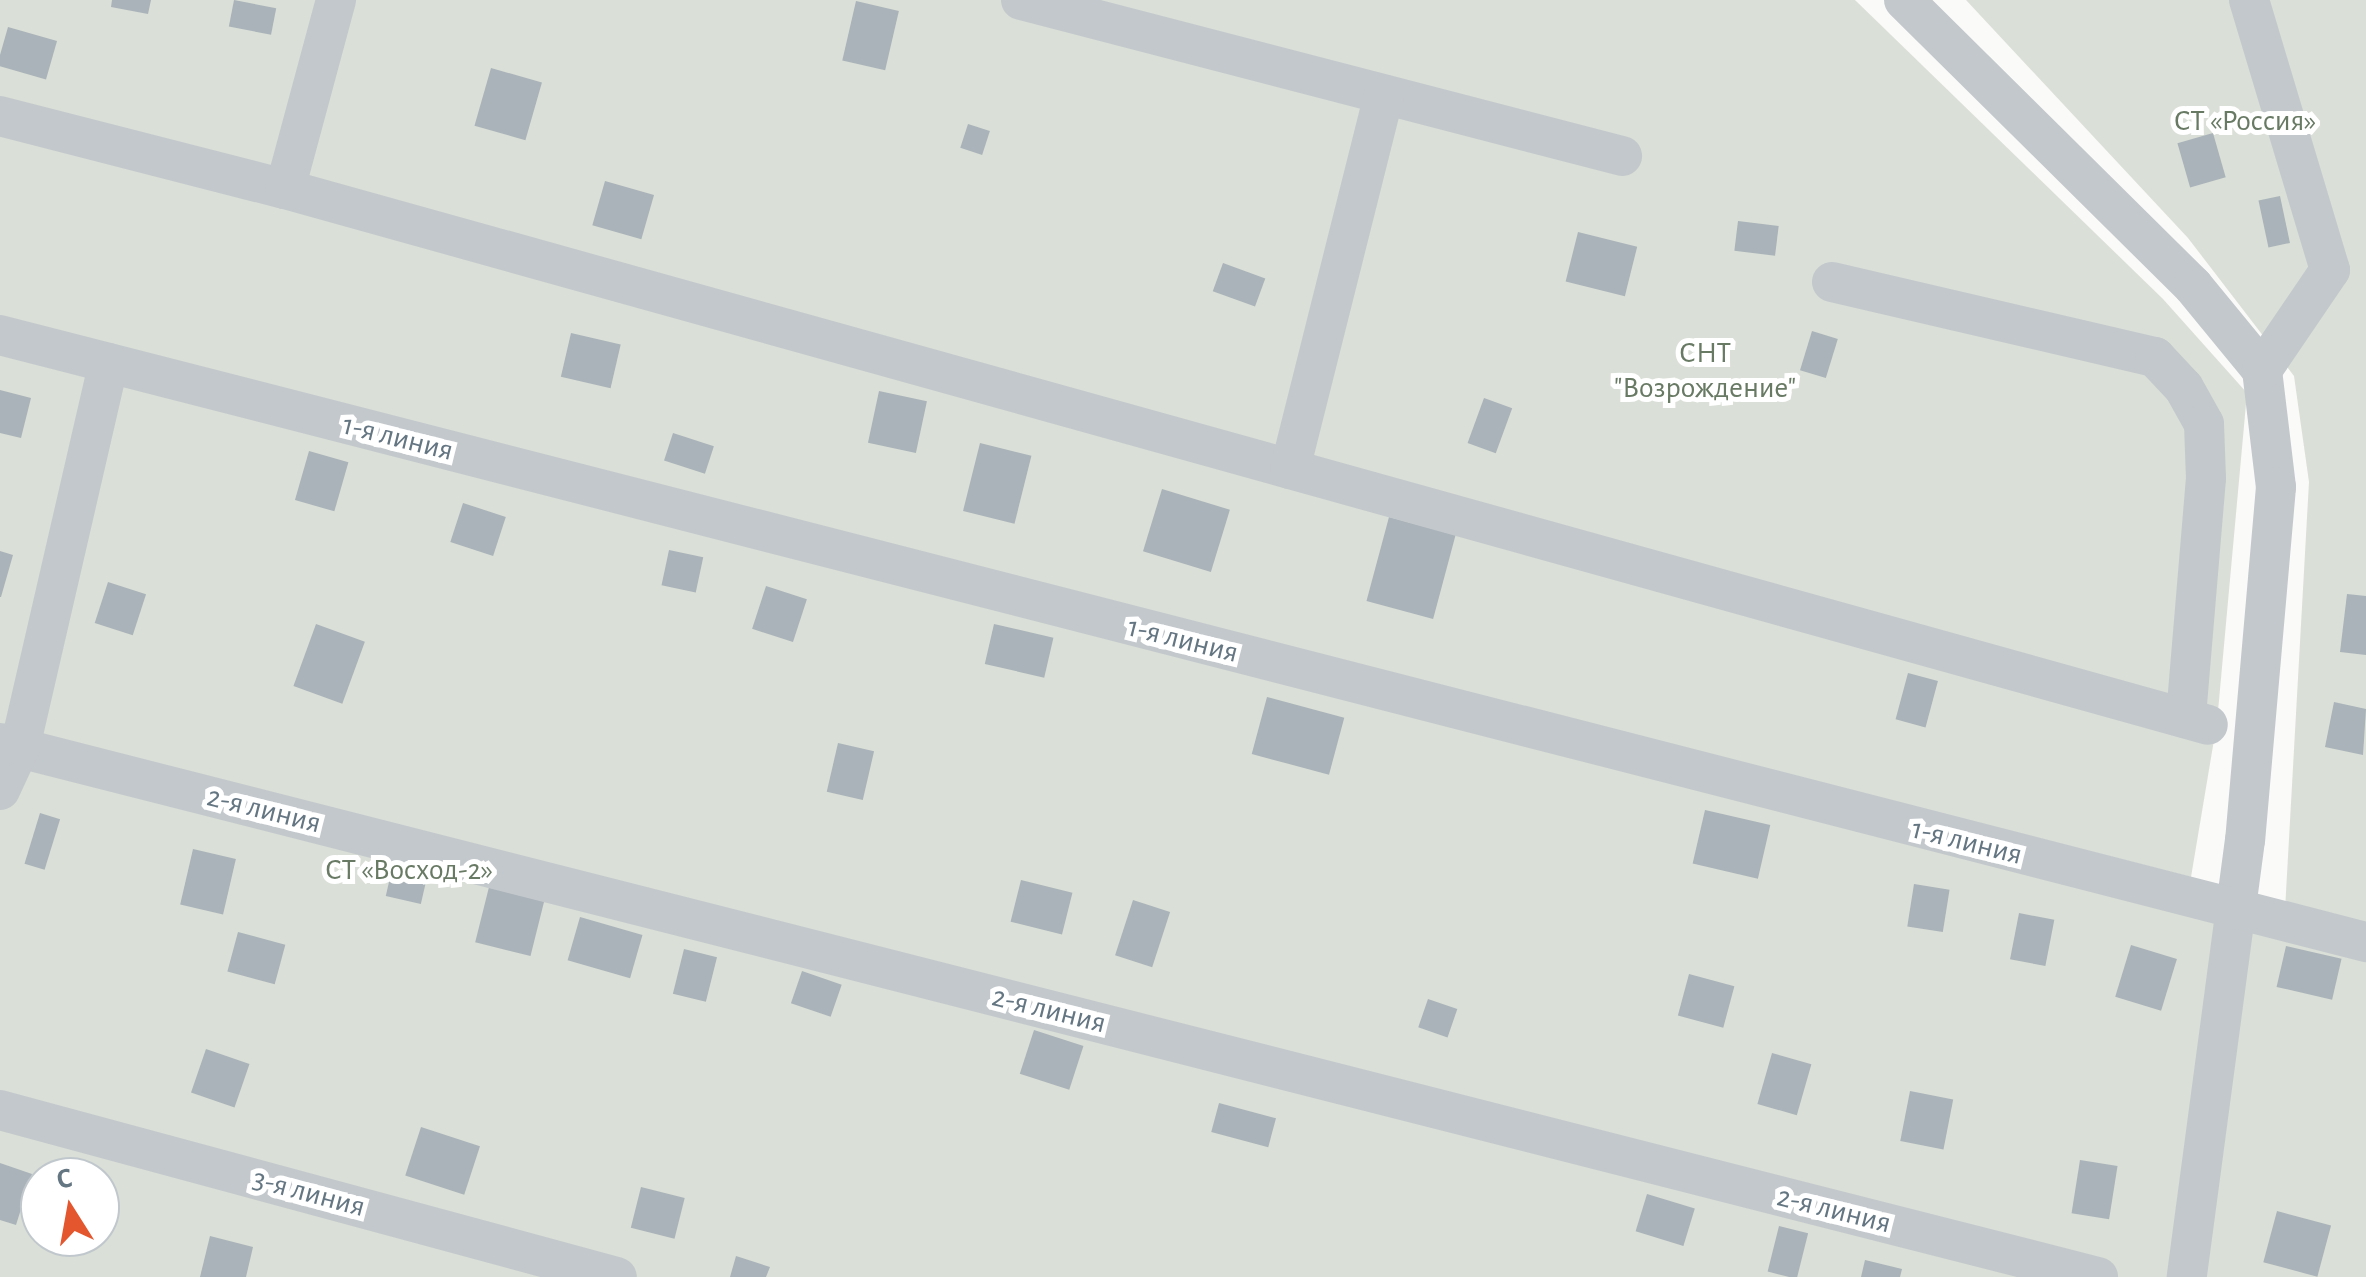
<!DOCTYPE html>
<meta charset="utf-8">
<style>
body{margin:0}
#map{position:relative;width:2366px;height:1277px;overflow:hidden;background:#fafaf8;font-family:"Alegreya Sans",sans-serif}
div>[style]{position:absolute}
.green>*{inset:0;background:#dadfd7}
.building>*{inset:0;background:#aab3b9;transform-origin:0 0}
.minor>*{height:40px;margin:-20px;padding:0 20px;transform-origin:20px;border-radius:20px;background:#c3c8cc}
span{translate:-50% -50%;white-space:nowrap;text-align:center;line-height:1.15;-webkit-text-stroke:10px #fff;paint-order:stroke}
.park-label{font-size:30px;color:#687a64}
.street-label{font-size:30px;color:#657683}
.north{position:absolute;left:20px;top:1157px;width:100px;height:100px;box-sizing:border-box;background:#fff;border:2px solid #c1c8cd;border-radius:50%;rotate:349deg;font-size:28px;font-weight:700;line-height:40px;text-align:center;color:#657683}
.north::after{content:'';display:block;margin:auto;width:35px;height:45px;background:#e4572e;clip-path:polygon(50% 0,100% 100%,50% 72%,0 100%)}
</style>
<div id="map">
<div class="green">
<div style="clip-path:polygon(0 0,1855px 0,2163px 299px,2247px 393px,2217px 722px,2191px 877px,0 320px)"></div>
<div style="clip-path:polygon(1966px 0,2366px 0,2366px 929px,2285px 910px,2309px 482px,2294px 376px,2188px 238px)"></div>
<div style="clip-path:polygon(evenodd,0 347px,2366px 944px,2366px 1277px,0 1277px,0 347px,40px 1177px,100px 1177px,100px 1237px,40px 1237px,40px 1177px)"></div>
</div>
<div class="building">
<div style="clip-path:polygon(112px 0,151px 0,148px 14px,111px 7px)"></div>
<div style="left:234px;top:0;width:43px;height:27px;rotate:11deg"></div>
<div style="left:856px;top:1px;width:44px;height:61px;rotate:13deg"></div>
<div style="left:8px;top:27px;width:51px;height:40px;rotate:16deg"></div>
<div style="left:491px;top:68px;width:53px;height:60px;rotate:16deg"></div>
<div style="left:968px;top:124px;width:23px;height:25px;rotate:18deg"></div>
<div style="left:2213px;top:133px;width:46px;height:37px;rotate:74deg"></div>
<div style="left:605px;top:181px;width:51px;height:46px;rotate:16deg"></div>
<div style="left:2280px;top:196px;width:48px;height:22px;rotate:78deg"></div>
<div style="left:1738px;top:221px;width:41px;height:30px;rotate:7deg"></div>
<div style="left:1578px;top:232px;width:61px;height:51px;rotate:14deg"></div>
<div style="left:1223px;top:263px;width:45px;height:30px;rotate:20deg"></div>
<div style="left:1812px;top:331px;width:27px;height:41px;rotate:17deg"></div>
<div style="left:571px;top:333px;width:51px;height:45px;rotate:13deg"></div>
<div style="clip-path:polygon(0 390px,31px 398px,21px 438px,0 433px)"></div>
<div style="left:879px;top:391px;width:49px;height:53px;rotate:12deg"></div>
<div style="left:1484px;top:398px;width:30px;height:48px;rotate:20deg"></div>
<div style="left:673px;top:433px;width:43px;height:29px;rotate:18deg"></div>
<div style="left:980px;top:443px;width:53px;height:70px;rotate:14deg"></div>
<div style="left:309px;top:451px;width:41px;height:51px;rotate:16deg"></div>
<div style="left:1162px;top:489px;width:71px;height:65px;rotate:17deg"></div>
<div style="left:463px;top:503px;width:45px;height:41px;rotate:18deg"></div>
<div style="left:1389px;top:517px;width:69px;height:87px;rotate:15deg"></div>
<div style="left:669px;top:550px;width:35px;height:36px;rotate:12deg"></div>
<div style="clip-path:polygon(0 551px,13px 555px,1px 597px,0 597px)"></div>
<div style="left:108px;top:582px;width:40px;height:43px;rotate:18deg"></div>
<div style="left:766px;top:586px;width:43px;height:45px;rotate:18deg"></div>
<div style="clip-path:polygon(2347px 594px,2366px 596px,2366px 655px,2340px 652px)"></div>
<div style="left:316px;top:624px;width:52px;height:66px;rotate:20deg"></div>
<div style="left:994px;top:624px;width:61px;height:41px;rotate:13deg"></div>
<div style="left:1908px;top:673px;width:31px;height:48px;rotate:15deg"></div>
<div style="left:1267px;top:697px;width:80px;height:59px;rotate:15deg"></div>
<div style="clip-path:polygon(2334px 702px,2366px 709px,2363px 755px,2325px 747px)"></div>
<div style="left:838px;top:743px;width:37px;height:50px;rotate:13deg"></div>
<div style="left:1705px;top:810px;width:67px;height:55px;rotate:13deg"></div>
<div style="left:40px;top:813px;width:21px;height:53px;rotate:17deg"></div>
<div style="left:193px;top:849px;width:44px;height:57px;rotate:13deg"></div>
<div style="left:395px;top:856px;width:36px;height:41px;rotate:13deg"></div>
<div style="left:1021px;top:880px;width:53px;height:43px;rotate:14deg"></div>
<div style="left:1914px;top:884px;width:36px;height:43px;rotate:9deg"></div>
<div style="left:489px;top:887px;width:57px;height:57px;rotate:14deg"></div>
<div style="left:1133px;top:900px;width:39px;height:58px;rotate:18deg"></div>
<div style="left:2019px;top:913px;width:36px;height:47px;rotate:11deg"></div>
<div style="left:580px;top:917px;width:65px;height:45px;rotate:16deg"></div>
<div style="left:238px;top:932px;width:49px;height:41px;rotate:15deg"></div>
<div style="left:2131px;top:945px;width:48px;height:54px;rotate:17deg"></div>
<div style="left:2286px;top:946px;width:57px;height:42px;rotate:13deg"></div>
<div style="left:684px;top:949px;width:34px;height:46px;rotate:14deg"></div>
<div style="left:802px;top:971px;width:42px;height:34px;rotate:19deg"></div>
<div style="left:1689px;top:974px;width:47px;height:43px;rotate:15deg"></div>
<div style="left:1428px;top:999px;width:31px;height:30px;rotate:19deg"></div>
<div style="left:1034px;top:1030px;width:52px;height:46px;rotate:18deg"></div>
<div style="left:206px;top:1049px;width:46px;height:46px;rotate:19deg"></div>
<div style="left:1772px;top:1053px;width:41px;height:53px;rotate:16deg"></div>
<div style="left:1910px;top:1091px;width:44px;height:51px;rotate:11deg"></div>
<div style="left:1219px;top:1103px;width:59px;height:30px;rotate:15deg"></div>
<div style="left:421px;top:1127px;width:62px;height:51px;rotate:18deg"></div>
<div style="left:2080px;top:1160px;width:38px;height:54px;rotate:9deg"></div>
<div style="clip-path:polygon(0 1163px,32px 1174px,16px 1225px,0 1220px)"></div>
<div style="left:641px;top:1187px;width:45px;height:42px;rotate:14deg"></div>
<div style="left:1647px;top:1194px;width:50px;height:39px;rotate:17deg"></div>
<div style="left:2277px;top:1211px;width:56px;height:53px;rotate:15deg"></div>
<div style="left:1779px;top:1226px;width:30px;height:47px;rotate:14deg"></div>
<div style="clip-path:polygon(210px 1236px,253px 1247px,246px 1277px,200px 1277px)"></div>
<div style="clip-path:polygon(736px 1256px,770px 1267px,766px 1277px,730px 1277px)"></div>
<div style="clip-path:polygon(1865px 1260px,1902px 1269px,1900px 1277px,1861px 1277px)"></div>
</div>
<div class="minor">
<div style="left:1021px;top:0;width:621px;rotate:14.55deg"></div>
<div style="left:1904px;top:0;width:407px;rotate:44.7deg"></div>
<div style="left:2193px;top:286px;width:109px;rotate:50.6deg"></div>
<div style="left:2262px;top:370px;width:118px;rotate:83.2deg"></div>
<div style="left:2276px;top:487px;width:354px;rotate:95deg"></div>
<div style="left:2245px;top:840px;width:441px;rotate:97.6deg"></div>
<div style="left:2249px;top:0;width:282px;rotate:73.3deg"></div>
<div style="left:2330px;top:270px;width:121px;rotate:124.2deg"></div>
<div style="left:0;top:116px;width:294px;rotate:14.4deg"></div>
<div style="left:285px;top:189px;width:1996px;rotate:15.57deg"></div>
<div style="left:285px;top:189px;width:196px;rotate:-74.9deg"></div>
<div style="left:1832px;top:282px;width:332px;rotate:13.1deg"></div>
<div style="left:2155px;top:357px;width:42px;rotate:46.9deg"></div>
<div style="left:2184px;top:388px;width:41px;rotate:60.9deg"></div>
<div style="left:2204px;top:424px;width:54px;rotate:87.9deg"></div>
<div style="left:2206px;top:478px;width:241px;rotate:94.8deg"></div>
<div style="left:0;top:335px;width:2443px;rotate:14.39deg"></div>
<div style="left:1290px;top:469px;width:386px;rotate:-75.9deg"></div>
<div style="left:0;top:743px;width:2165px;rotate:14.28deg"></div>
<div style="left:0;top:790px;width:47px;rotate:-65.1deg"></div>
<div style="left:20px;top:747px;width:394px;rotate:-77deg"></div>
<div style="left:0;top:1110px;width:639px;rotate:15.15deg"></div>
</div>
<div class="park-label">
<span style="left:2245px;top:121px">СТ «Россия»</span>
<span style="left:1705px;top:370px">СНТ<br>"Возрождение"</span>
<span style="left:409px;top:870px">СТ «Восход-2»</span>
</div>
<div class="street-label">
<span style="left:398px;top:438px;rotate:14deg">1-я линия</span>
<span style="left:1183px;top:640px;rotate:14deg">1-я линия</span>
<span style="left:264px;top:810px;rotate:14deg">2-я линия</span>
<span style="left:1967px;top:842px;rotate:14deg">1-я линия</span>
<span style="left:1049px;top:1010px;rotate:14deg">2-я линия</span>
<span style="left:309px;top:1193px;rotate:15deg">3-я линия</span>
<span style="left:1834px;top:1210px;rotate:14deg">2-я линия</span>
</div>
<div class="north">С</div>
</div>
